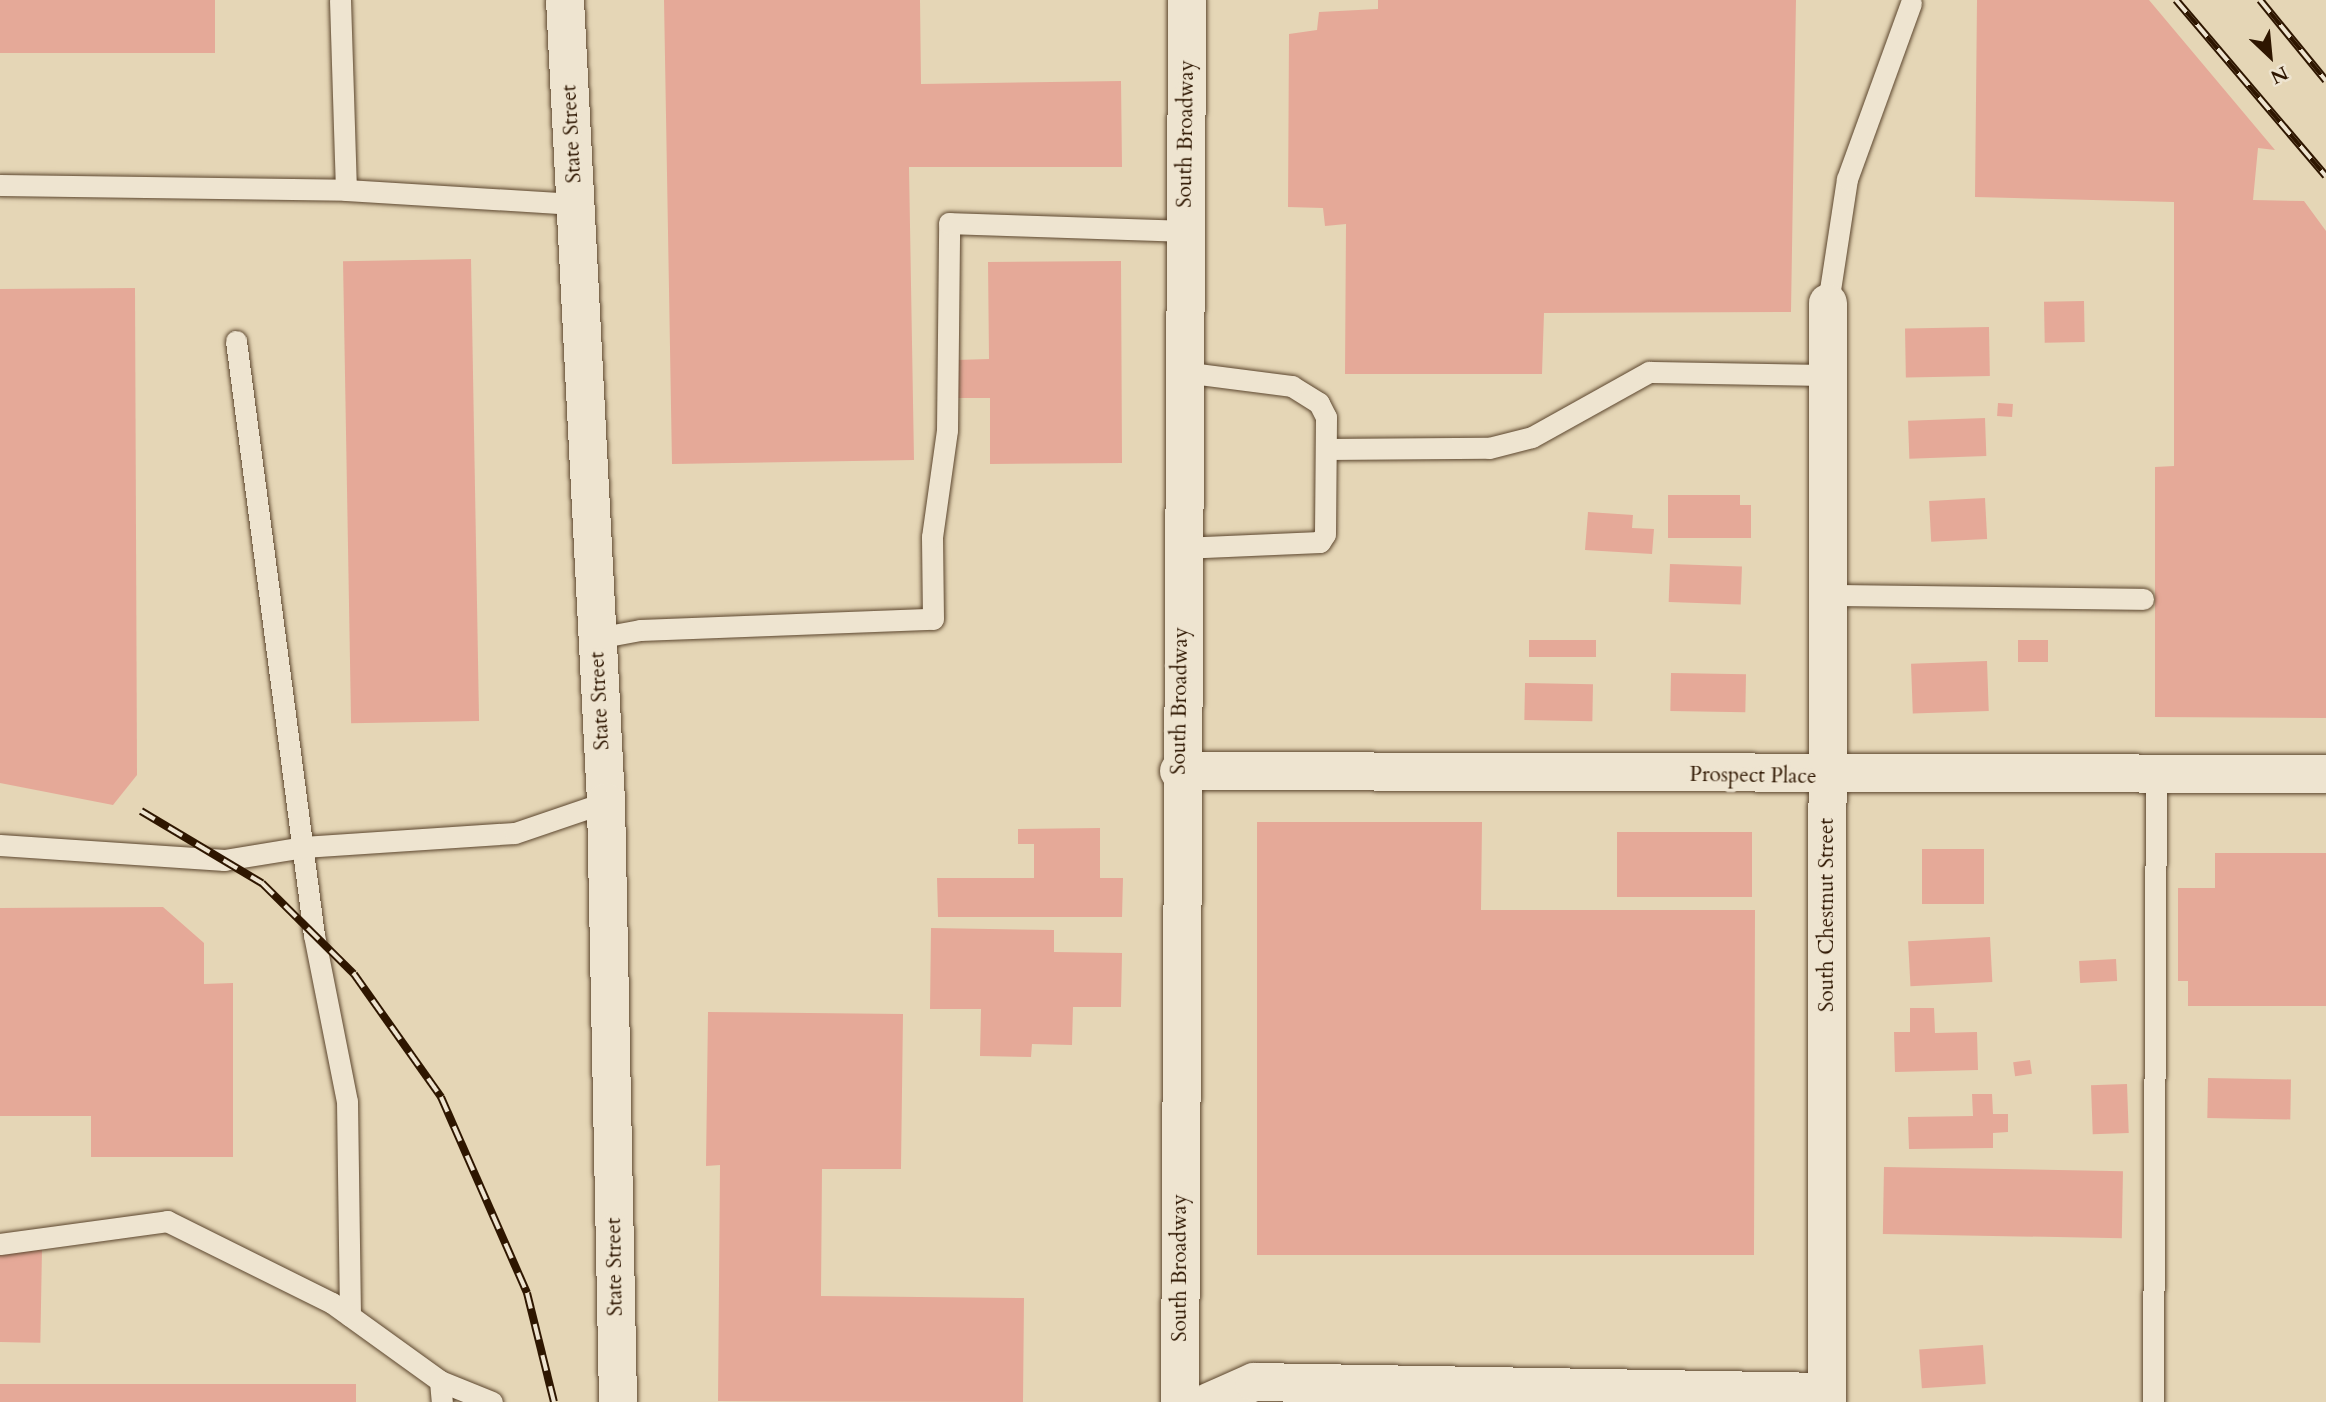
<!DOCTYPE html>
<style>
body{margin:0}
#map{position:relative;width:2326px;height:1402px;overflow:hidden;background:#e5d6b6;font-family:Cardo,serif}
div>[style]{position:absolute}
.building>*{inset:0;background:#e5a998;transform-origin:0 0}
.roads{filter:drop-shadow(0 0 2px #5c462e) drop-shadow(0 0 2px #5c462e)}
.service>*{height:21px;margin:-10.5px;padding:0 10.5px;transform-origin:10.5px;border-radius:10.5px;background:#eee4d0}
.minor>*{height:38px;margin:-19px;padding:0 19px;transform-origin:19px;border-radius:19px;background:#eee4d0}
.tertiary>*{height:38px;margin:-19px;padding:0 19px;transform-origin:19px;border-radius:19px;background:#eee4d0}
.rail>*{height:8px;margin-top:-4px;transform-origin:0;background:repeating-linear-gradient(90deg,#eee4d0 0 16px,#2e1600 0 32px);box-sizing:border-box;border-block:2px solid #2e1600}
span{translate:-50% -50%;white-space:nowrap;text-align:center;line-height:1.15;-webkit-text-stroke:7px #eee4d0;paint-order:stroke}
.street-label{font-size:21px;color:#2e1600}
.north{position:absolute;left:2235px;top:21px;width:70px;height:70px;-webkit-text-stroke:5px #eee4d0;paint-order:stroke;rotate:154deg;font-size:19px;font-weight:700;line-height:28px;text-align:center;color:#2e1600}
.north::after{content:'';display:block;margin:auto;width:24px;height:32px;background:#2e1600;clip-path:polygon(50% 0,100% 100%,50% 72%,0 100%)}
</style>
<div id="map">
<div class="building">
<div style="left:0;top:0;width:215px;height:53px"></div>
<div style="clip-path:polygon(664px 0,920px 0,921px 84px,1121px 81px,1122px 167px,909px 167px,914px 460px,672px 464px)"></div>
<div style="clip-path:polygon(1378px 0,1796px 0,1791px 312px,1544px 313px,1542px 374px,1345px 374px,1346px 224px,1325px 226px,1323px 208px,1288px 207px,1289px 34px,1317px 30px,1319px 12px,1378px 9px)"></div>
<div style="clip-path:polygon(1977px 0,2149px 0,2275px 150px,2258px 148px,2253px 200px,2304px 201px,2326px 231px,2326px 718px,2155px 717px,2155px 467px,2174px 466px,2174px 202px,1975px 197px)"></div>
<div style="left:471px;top:259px;width:462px;height:128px;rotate:89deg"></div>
<div style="clip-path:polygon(1121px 261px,1122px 463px,990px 464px,990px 398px,956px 398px,956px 360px,989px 359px,988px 262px)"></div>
<div style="clip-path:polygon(135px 288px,137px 775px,113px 805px,0 783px,0 289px)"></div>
<div style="left:2084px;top:301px;width:41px;height:40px;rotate:89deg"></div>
<div style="left:1989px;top:327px;width:49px;height:84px;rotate:89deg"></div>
<div style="left:1998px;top:403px;width:15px;height:13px;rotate:4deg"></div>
<div style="left:1985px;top:418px;width:38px;height:77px;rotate:88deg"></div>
<div style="clip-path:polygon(1668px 495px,1740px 495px,1740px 505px,1751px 505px,1751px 538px,1668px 538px)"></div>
<div style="left:1985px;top:498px;width:41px;height:56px;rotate:87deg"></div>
<div style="clip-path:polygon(1588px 512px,1633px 515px,1632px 528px,1654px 529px,1652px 554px,1585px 550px)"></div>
<div style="left:1670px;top:564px;width:72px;height:38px;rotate:2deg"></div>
<div style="left:1529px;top:640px;width:67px;height:17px"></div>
<div style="left:2018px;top:640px;width:30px;height:22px"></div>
<div style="left:1987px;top:661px;width:50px;height:76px;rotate:88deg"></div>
<div style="left:1671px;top:673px;width:75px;height:38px;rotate:1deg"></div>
<div style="left:1525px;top:683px;width:68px;height:37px;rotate:1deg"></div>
<div style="clip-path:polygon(1257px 822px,1482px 822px,1481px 910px,1755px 910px,1754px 1255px,1257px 1255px)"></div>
<div style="clip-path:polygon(1100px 828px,1100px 878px,1123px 878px,1122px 917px,938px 917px,937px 878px,1034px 878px,1034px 844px,1018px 844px,1018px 829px)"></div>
<div style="left:1617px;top:832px;width:135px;height:65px"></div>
<div style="left:1922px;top:849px;width:62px;height:55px"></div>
<div style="clip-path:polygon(2215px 853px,2326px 853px,2326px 1006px,2188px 1006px,2188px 981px,2178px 981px,2178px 888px,2215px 888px)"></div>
<div style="clip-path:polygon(163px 907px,204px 943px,204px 984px,233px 983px,233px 1157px,91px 1157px,91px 1116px,0 1116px,0 908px)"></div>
<div style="clip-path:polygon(931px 928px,1054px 930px,1054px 952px,1122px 953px,1121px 1007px,1073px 1007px,1072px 1045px,1032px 1044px,1031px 1057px,980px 1056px,981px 1009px,930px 1009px)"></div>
<div style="left:1990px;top:937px;width:45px;height:82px;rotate:87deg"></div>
<div style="left:2116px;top:959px;width:22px;height:37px;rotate:87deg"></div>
<div style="clip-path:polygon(1910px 1008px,1934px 1008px,1935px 1033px,1977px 1032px,1978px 1070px,1895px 1072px,1894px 1032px,1910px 1032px)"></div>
<div style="clip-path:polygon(708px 1012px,903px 1014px,901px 1169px,822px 1169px,821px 1296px,1024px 1298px,1023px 1402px,718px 1401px,720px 1165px,706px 1166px)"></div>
<div style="left:2030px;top:1060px;width:14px;height:17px;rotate:82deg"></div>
<div style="left:2208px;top:1078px;width:83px;height:40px;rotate:1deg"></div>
<div style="left:2127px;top:1084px;width:49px;height:36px;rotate:88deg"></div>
<div style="clip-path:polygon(1972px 1094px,1992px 1094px,1993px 1114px,2008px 1114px,2008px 1132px,1993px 1133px,1993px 1148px,1909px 1149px,1908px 1117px,1973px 1116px)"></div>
<div style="left:1884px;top:1167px;width:239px;height:67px;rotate:1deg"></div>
<div style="left:0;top:1248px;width:42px;height:94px;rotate:1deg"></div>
<div style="left:1983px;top:1345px;width:39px;height:64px;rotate:86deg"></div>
<div style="left:356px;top:1384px;width:18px;height:356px;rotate:90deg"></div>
</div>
<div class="roads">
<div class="service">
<div style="left:340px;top:0;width:190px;rotate:88.2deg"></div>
<div style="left:346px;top:190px;width:229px;rotate:3.5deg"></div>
<div style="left:0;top:185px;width:346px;rotate:0.8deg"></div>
<div style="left:1828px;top:303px;width:125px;rotate:-81.3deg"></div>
<div style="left:1847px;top:179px;width:187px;rotate:-70deg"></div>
<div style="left:236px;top:341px;width:599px;rotate:82.52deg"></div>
<div style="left:314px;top:935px;width:169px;rotate:78.8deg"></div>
<div style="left:347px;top:1101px;width:215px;rotate:89.2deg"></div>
<div style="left:1326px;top:449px;width:163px;rotate:-0.4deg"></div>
<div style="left:1489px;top:448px;width:44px;rotate:-14.3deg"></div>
<div style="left:1532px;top:437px;width:134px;rotate:-29.1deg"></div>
<div style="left:1649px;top:372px;width:179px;rotate:1deg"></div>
<div style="left:1181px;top:548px;width:139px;rotate:-2.5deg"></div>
<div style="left:1320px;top:542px;width:9px;rotate:-58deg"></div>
<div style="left:1325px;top:534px;width:117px;rotate:-89.5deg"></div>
<div style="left:1326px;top:417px;width:16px;rotate:-117deg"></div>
<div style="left:1319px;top:403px;width:32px;rotate:-148deg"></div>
<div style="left:1292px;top:386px;width:110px;rotate:-172.7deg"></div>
<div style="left:1828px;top:595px;width:315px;rotate:0.7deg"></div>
<div style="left:597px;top:638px;width:44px;rotate:-10.5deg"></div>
<div style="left:640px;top:630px;width:293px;rotate:-2.2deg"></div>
<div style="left:933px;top:619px;width:82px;rotate:-90.7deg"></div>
<div style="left:932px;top:537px;width:108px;rotate:-82deg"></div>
<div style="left:947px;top:430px;width:207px;rotate:-89.4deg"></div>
<div style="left:949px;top:223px;width:236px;rotate:1.9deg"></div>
<div style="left:0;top:845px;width:225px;rotate:3.8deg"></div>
<div style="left:224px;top:860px;width:80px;rotate:-9.3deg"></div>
<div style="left:303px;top:847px;width:212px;rotate:-3.8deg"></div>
<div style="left:515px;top:833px;width:96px;rotate:-18.8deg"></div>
<div style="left:0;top:1244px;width:169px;rotate:-7.8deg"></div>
<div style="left:167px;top:1221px;width:184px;rotate:26.4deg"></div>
<div style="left:332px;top:1303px;width:133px;rotate:35.8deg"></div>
<div style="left:440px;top:1381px;width:21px;rotate:85deg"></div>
<div style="left:440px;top:1381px;width:56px;rotate:22deg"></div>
<div style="left:2153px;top:1402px;width:626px;rotate:-89.73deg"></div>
</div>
<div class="minor">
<div style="left:565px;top:0;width:803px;rotate:87.07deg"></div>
<div style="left:606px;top:802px;width:600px;rotate:88.85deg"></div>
<div style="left:1179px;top:771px;width:1147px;rotate:0.15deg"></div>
<div style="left:1209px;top:1402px;width:49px;rotate:-24deg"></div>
<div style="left:1254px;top:1382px;width:573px;rotate:1deg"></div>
<div style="left:1827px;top:1402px;width:1099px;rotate:-89.95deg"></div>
</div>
<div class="tertiary">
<div style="left:1180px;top:1402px;width:1402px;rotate:-89.71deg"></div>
</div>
</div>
<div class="rail">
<div style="left:2176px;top:0;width:231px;rotate:49.6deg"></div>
<div style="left:2260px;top:0;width:104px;rotate:50.8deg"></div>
<div style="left:141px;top:811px;width:141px;rotate:30.8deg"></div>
<div style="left:262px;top:883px;width:129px;rotate:44.7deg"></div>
<div style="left:354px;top:974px;width:151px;rotate:54.7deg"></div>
<div style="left:441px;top:1097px;width:214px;rotate:66.3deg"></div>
<div style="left:527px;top:1293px;width:112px;rotate:76.1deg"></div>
</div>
<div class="street-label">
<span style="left:572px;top:134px;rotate:-93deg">State Street</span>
<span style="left:1186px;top:134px;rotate:-89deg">South Broadway</span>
<span style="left:600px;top:701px;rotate:-93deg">State Street</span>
<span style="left:1180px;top:701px;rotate:-89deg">South Broadway</span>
<span style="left:1753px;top:776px;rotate:1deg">Prospect Place</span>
<span style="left:1827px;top:915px;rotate:-90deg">South Chestnut Street</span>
<span style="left:615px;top:1267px;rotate:-91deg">State Street</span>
<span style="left:1180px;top:1268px;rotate:-90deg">South Broadway</span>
</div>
<div class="north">N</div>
</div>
